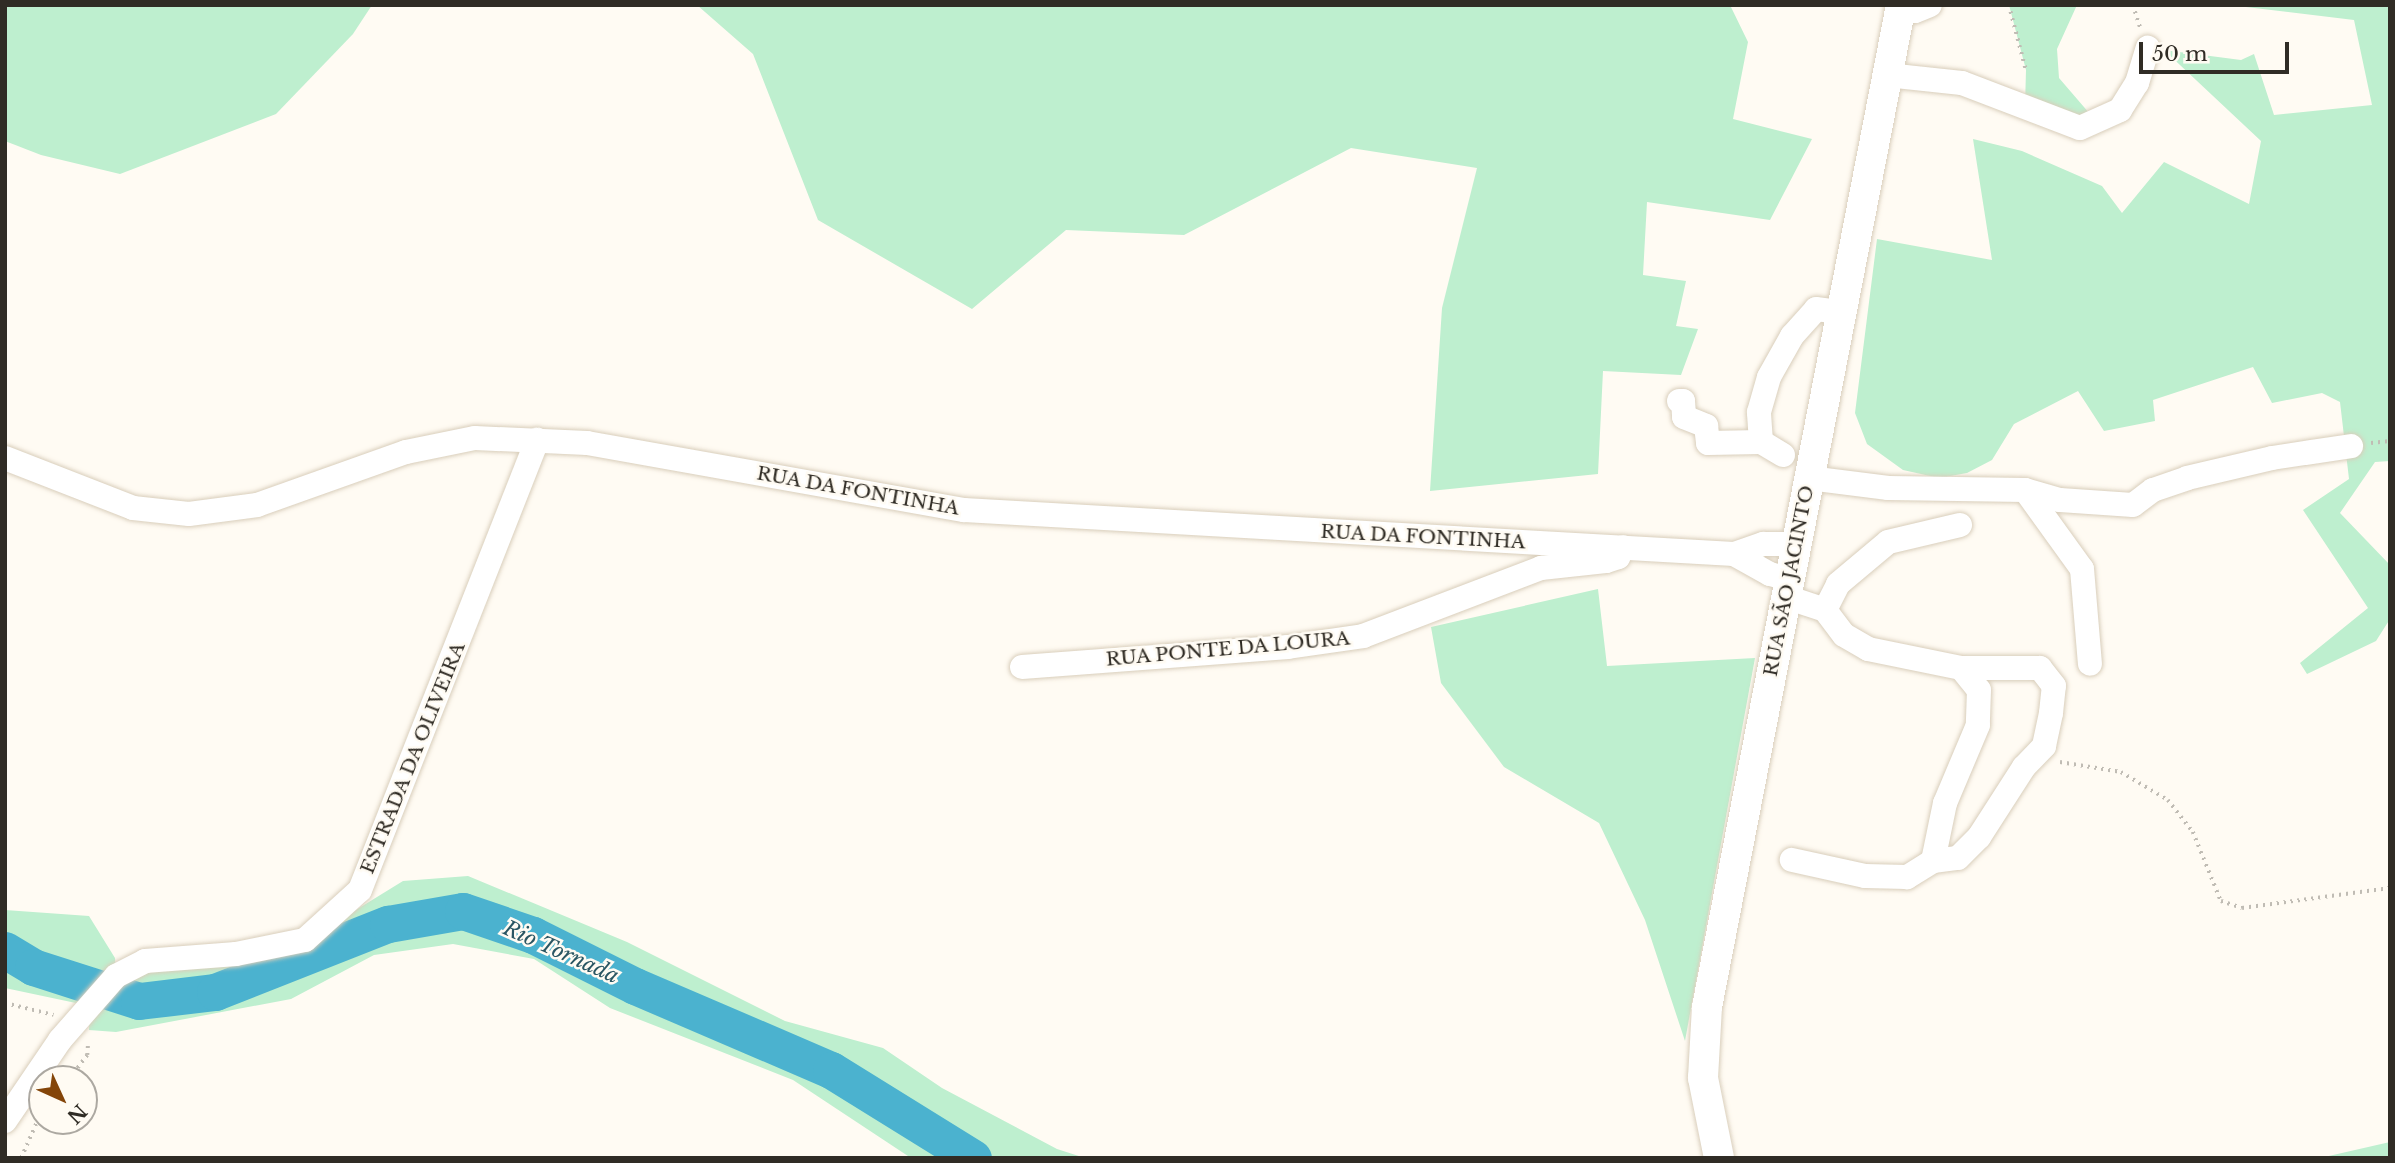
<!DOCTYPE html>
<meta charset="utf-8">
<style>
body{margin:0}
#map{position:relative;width:2395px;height:1163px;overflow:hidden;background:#fffbf3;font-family:"Libre Baskerville",serif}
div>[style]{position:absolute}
.green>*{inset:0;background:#beefcf}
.river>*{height:37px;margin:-18.5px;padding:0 18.5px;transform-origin:18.5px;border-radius:18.5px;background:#4bb2cf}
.path>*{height:3.5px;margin-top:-1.75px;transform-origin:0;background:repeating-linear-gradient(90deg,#c0bcb4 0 2px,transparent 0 7px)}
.roads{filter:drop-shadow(0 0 2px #d9cebb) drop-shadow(0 0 2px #d9cebb)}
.minor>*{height:24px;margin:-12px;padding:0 12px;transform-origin:12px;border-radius:12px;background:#fff}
.major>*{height:30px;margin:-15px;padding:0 15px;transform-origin:15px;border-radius:15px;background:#fff}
span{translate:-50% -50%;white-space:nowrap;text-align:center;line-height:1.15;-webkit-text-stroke:5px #fffbf3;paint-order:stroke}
.street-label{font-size:19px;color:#302c25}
.water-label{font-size:21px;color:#2a5663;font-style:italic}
.frame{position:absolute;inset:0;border:7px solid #302c25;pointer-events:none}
.north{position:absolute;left:28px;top:1065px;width:70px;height:70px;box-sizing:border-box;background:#fffbf3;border:2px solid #aca8a1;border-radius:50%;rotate:135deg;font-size:19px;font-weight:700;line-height:28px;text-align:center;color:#302c25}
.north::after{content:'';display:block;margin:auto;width:24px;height:32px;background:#844509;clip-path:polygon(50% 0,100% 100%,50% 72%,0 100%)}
.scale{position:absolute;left:2139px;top:42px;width:150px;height:32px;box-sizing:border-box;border:4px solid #302c25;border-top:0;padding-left:9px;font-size:21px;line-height:24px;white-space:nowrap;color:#302c25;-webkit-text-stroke:5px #fffbf3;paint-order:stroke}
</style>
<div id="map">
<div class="green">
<div style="clip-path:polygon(5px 5px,372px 5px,353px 34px,276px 114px,120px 174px,41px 155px,5px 141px)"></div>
<div style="clip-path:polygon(697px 5px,1730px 5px,1748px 42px,1733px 119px,1812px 139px,1770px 220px,1647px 202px,1643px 275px,1686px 281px,1676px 326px,1698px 329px,1681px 375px,1603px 371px,1598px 474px,1430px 491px,1442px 308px,1477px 168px,1351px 148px,1184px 235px,1066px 230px,972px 309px,818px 220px,753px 54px)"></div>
<div style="clip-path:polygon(2009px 5px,2077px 5px,2057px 49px,2059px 78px,2096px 121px,2025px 106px,2026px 70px)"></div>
<div style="clip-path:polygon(2229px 5px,2390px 5px,2390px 461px,2375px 462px,2340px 513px,2390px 565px,2390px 619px,2376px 641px,2307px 674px,2300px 663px,2368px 608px,2303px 510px,2349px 479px,2340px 402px,2322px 393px,2272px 403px,2253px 367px,2153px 400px,2155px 421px,2104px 431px,2078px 391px,2014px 424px,1992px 460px,1967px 473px,1939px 478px,1903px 470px,1867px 444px,1855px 413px,1877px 239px,1992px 260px,1973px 139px,2022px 151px,2102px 186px,2122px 213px,2164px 162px,2249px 204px,2261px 141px,2164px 50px,2241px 60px,2254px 54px,2274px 115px,2372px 105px,2354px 20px)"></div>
<div style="clip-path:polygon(1598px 589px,1607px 666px,1755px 658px,1685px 1041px,1645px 920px,1599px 823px,1504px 767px,1441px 683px,1431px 627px)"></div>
<div style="clip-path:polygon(468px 876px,627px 942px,785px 1021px,883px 1048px,942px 1088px,1057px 1149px,1085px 1158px,911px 1158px,793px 1080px,610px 1008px,534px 959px,453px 944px,374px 955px,291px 999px,116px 1032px,89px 1030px,90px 1006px,5px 988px,5px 910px,89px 916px,115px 958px,116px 975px,241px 953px,351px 913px,403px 881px)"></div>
<div style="clip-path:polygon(2390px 1142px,2390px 1158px,2320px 1158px)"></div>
</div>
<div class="river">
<div style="left:5px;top:950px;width:33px;rotate:31deg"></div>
<div style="left:33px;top:967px;width:111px;rotate:17.8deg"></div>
<div style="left:139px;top:1001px;width:77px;rotate:-6.8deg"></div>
<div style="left:215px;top:992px;width:186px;rotate:-21.5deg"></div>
<div style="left:388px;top:924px;width:76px;rotate:-9.8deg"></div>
<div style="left:463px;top:911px;width:74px;rotate:18.9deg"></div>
<div style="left:533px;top:935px;width:114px;rotate:26.6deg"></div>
<div style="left:635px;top:986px;width:213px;rotate:23.2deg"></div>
<div style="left:831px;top:1070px;width:167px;rotate:31.8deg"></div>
</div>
<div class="path">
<div style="left:2009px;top:5px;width:67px;rotate:75.3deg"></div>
<div style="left:2133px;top:5px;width:25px;rotate:72deg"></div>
<div style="left:2371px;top:443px;width:19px;rotate:-6deg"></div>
<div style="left:2060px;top:762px;width:62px;rotate:9.3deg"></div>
<div style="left:2121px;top:772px;width:55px;rotate:30.8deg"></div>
<div style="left:2168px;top:800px;width:41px;rotate:52deg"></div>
<div style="left:2193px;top:832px;width:74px;rotate:67.9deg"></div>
<div style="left:2221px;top:901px;width:22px;rotate:18deg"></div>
<div style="left:2242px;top:908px;width:149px;rotate:-7.7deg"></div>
<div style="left:5px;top:1003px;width:50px;rotate:13.8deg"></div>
<div style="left:69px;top:1079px;width:30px;rotate:-53deg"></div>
<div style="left:87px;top:1055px;width:13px;rotate:-86deg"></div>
<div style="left:21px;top:1158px;width:52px;rotate:-66.4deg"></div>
</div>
<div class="roads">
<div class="minor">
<div style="left:1901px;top:8px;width:14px;rotate:12deg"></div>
<div style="left:1915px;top:11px;width:16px;rotate:-22deg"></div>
<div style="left:1887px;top:75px;width:75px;rotate:6.1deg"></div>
<div style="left:1962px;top:83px;width:126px;rotate:20.9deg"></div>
<div style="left:2080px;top:128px;width:44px;rotate:-24.2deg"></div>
<div style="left:2120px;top:110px;width:32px;rotate:-58deg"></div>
<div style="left:2137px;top:83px;width:37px;rotate:-73deg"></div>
<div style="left:1679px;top:401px;width:4px"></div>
<div style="left:1683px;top:401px;width:16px;rotate:86deg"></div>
<div style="left:1684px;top:417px;width:24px;rotate:22deg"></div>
<div style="left:1706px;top:426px;width:17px;rotate:83deg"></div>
<div style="left:1708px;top:443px;width:53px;rotate:-1.1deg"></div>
<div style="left:1783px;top:455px;width:26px;rotate:-149deg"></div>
<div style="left:1761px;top:442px;width:30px;rotate:-94deg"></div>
<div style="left:1759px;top:412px;width:36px;rotate:-74deg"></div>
<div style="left:1769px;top:377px;width:47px;rotate:-60.7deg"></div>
<div style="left:1792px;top:336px;width:36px;rotate:-48deg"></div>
<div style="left:1816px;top:309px;width:25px;rotate:7deg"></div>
<div style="left:5px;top:458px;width:137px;rotate:21.3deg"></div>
<div style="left:133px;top:508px;width:56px;rotate:6.1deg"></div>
<div style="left:189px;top:514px;width:69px;rotate:-7.5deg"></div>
<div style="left:257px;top:505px;width:158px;rotate:-19.6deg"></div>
<div style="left:406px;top:452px;width:70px;rotate:-11.5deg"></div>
<div style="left:475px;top:438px;width:112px;rotate:2.6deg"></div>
<div style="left:587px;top:443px;width:383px;rotate:10.1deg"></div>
<div style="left:964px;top:510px;width:771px;rotate:3.27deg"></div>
<div style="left:1734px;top:554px;width:31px;rotate:-19deg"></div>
<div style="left:1763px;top:544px;width:33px"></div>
<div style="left:1809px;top:478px;width:80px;rotate:7.2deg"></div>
<div style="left:1888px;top:488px;width:137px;rotate:0.8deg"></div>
<div style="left:2025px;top:490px;width:36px;rotate:16deg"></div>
<div style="left:2060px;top:500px;width:73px;rotate:3.9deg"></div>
<div style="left:2133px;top:505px;width:25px;rotate:-37deg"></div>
<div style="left:2153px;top:490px;width:36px;rotate:-19deg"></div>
<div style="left:2187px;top:478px;width:87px;rotate:-13.2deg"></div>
<div style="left:2272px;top:458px;width:80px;rotate:-8.6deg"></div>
<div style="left:2025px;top:490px;width:97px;rotate:54.2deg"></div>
<div style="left:2082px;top:569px;width:95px;rotate:85.2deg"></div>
<div style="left:1734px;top:554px;width:41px;rotate:29.1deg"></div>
<div style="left:1770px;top:574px;width:20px;rotate:15deg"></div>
<div style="left:1786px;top:597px;width:41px;rotate:18.4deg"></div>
<div style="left:1825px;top:610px;width:31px;rotate:53deg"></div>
<div style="left:1844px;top:635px;width:28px;rotate:30deg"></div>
<div style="left:1868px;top:649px;width:95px;rotate:11.5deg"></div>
<div style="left:1961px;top:668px;width:28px;rotate:51deg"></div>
<div style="left:1979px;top:690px;width:35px;rotate:92deg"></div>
<div style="left:1978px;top:725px;width:85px;rotate:112.9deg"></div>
<div style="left:1945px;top:803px;width:59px;rotate:101.7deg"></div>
<div style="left:1933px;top:861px;width:31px;rotate:148deg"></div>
<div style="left:1907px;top:877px;width:42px;rotate:-178.6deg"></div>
<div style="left:1865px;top:876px;width:75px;rotate:-167.6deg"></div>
<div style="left:1825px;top:610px;width:29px;rotate:-63deg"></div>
<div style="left:1838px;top:584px;width:65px;rotate:-40deg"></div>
<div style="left:1888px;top:542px;width:74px;rotate:-13.3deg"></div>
<div style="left:1022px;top:667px;width:267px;rotate:-4.3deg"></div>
<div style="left:1288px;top:647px;width:76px;rotate:-8.3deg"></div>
<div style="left:1363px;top:636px;width:191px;rotate:-20.9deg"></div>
<div style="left:1541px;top:568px;width:65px;rotate:-6.1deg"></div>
<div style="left:1606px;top:561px;width:13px;rotate:-18deg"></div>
<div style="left:1618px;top:557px;width:11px;rotate:-63deg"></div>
<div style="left:1933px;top:861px;width:25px;rotate:-7deg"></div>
<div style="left:1958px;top:858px;width:30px;rotate:-45deg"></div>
<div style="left:1979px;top:837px;width:83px;rotate:-57.3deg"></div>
<div style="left:2024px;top:767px;width:29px;rotate:-46deg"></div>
<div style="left:2044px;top:746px;width:34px;rotate:-78deg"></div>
<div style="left:2051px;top:713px;width:27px;rotate:-84deg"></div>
<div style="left:2054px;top:686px;width:23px;rotate:-128deg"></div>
<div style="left:2040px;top:668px;width:79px;rotate:180deg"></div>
<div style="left:5px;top:1121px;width:98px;rotate:-55.8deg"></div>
<div style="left:60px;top:1040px;width:85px;rotate:-48.8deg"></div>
<div style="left:116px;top:976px;width:33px;rotate:-27deg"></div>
<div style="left:145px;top:961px;width:91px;rotate:-4.4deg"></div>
<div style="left:236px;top:954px;width:70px;rotate:-11.5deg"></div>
<div style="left:305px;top:940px;width:74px;rotate:-42.3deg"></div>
<div style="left:360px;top:890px;width:484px;rotate:-68.5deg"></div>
</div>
<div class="major">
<div style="left:1719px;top:1158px;width:82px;rotate:-101.3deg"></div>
<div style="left:1703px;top:1078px;width:71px;rotate:-86.8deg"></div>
<div style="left:1707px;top:1007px;width:1021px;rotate:-79.04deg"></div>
</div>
</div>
<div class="street-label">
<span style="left:858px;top:491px;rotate:10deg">RUA DA FONTINHA</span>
<span style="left:1423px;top:537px;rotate:3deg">RUA DA FONTINHA</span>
<span style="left:1789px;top:581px;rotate:-79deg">RUA SÃO JACINTO</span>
<span style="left:1228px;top:649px;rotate:-5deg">RUA PONTE DA LOURA</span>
<span style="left:413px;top:758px;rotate:-68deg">ESTRADA DA OLIVEIRA</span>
</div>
<div class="water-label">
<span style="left:561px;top:952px;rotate:24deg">Rio Tornada</span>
</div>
<div class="frame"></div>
<div class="north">N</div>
<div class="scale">50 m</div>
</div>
